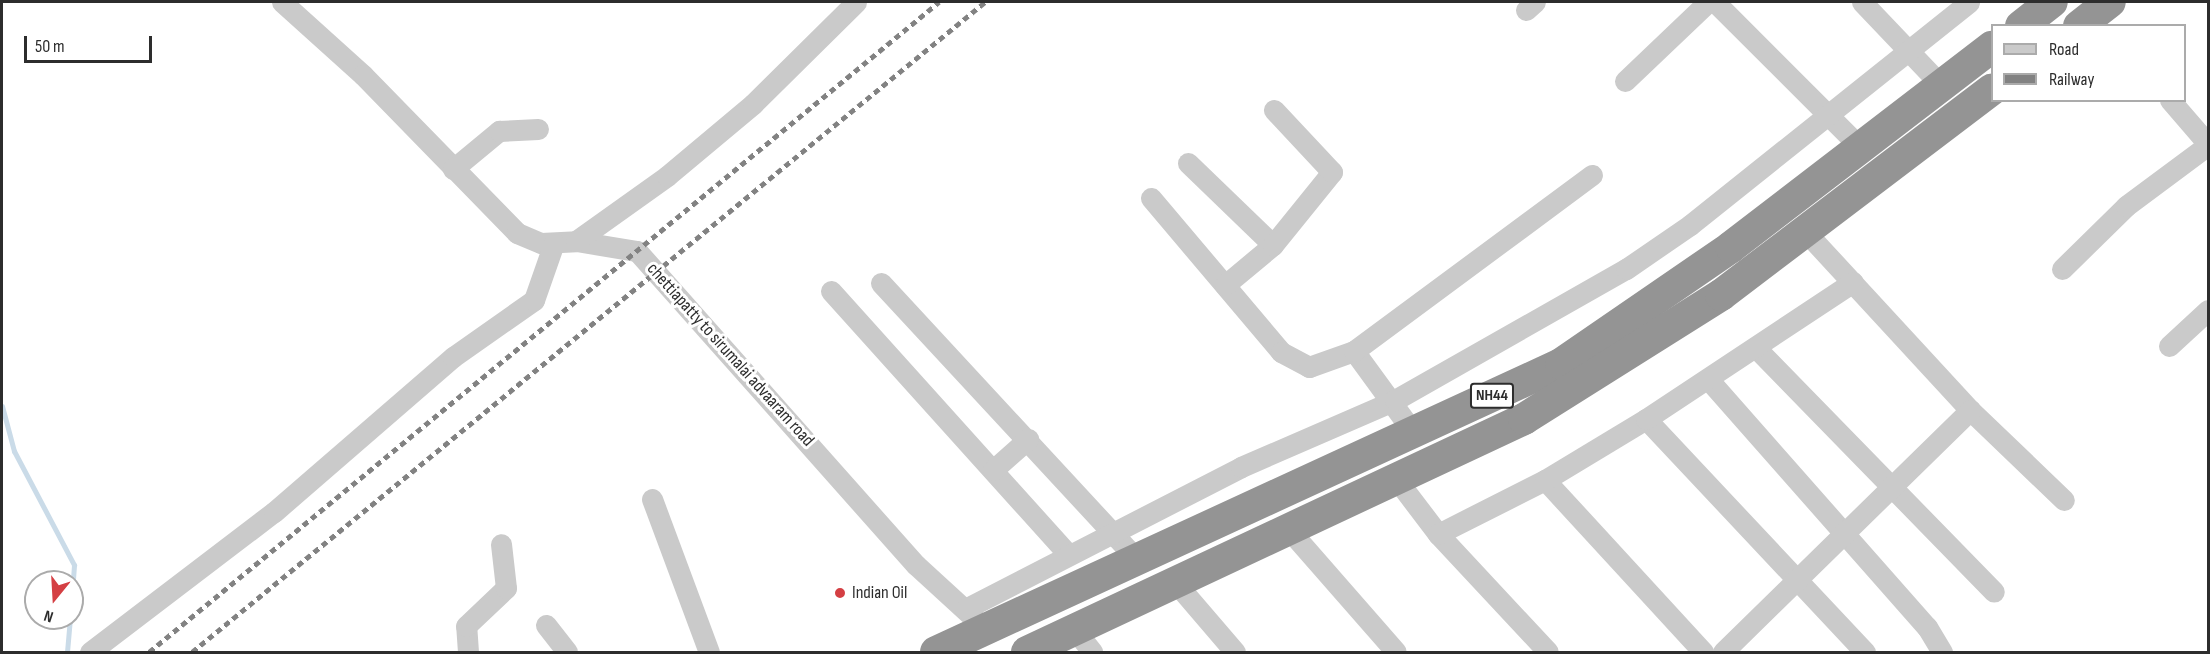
<!DOCTYPE html>
<style>
body{margin:0}
#map{position:relative;width:2210px;height:654px;overflow:hidden;background:#fff;font-family:"Sofia Sans Condensed",sans-serif}
div>[style]{position:absolute}
.stream>*{height:5px;margin:-2.5px;padding:0 2.5px;transform-origin:2.5px;border-radius:2.5px;background:#cadbe8}
.minor>*{height:21px;margin:-10.5px;padding:0 10.5px;transform-origin:10.5px;border-radius:10.5px;background:#cacaca}
.highway>*{height:32px;margin:-16px;padding:0 16px;transform-origin:16px;border-radius:16px;background:#949494}
.rail>*{height:4.5px;margin-top:-2.25px;transform-origin:0;background:repeating-linear-gradient(90deg,#828282 0 6px,transparent 0 10.5px)}
.dots>*{width:16px;height:16px;translate:-50% -50%;box-sizing:border-box;border:3px solid #fff;border-radius:50%}
span{translate:-50% -50%;white-space:nowrap;text-align:center;line-height:1.15;-webkit-text-stroke:6px #fff;paint-order:stroke}
.shield-label span{padding:2px 4px;background:#fff;border:2px solid;border-radius:4px;-webkit-text-stroke-width:0}
.shield-label{font-size:16px;color:#2d2d2d;font-weight:700}
.street-label{font-size:18px;color:#2d2d2d}
.poi-label{font-size:18px;color:#2d2d2d}
.left{translate:0 -50%;text-align:left}
.frame{position:absolute;inset:0;border:3px solid #2d2d2d;pointer-events:none}
.legend{position:absolute;left:1991px;top:24px;width:195px;height:78px;box-sizing:border-box;background:#fff;border:2px solid #ababab;margin:0;padding:8px 10px;list-style:none;font-size:18px;color:#2d2d2d}
.legend li{display:flex;align-items:center;gap:12px;height:30px}
.legend b{width:30px;border:2px solid #ababab}
.north{position:absolute;left:24px;top:570px;width:60px;height:60px;box-sizing:border-box;background:#fff;border:2px solid #ababab;border-radius:50%;rotate:198deg;font-size:16px;font-weight:700;line-height:24px;text-align:center;color:#2d2d2d}
.north::after{content:'';display:block;margin:auto;width:21px;height:27px;background:#d43f43;clip-path:polygon(50% 0,100% 100%,50% 72%,0 100%)}
.scale{position:absolute;left:24px;top:36px;width:128px;height:27px;box-sizing:border-box;border:3px solid #2d2d2d;border-top:0;padding-left:8px;font-size:18px;line-height:21px;white-space:nowrap;color:#2d2d2d;-webkit-text-stroke:4px #fff;paint-order:stroke}
</style>
<div id="map">
<div class="stream">
<div style="left:2px;top:406px;width:47px;rotate:75.1deg"></div>
<div style="left:14px;top:451px;width:129px;rotate:62.2deg"></div>
<div style="left:74px;top:565px;width:29px;rotate:94deg"></div>
<div style="left:67px;top:652px;width:34px;rotate:-85deg"></div>
</div>
<div class="minor">
<div style="left:282px;top:2px;width:109px;rotate:42deg"></div>
<div style="left:363px;top:75px;width:221px;rotate:45.7deg"></div>
<div style="left:517px;top:233px;width:26px;rotate:23deg"></div>
<div style="left:541px;top:243px;width:35px;rotate:-3deg"></div>
<div style="left:576px;top:241px;width:62px;rotate:9.3deg"></div>
<div style="left:637px;top:251px;width:420px;rotate:48.4deg"></div>
<div style="left:916px;top:565px;width:80px;rotate:42.5deg"></div>
<div style="left:1715px;top:2px;width:206px;rotate:45deg"></div>
<div style="left:1862px;top:2px;width:116px;rotate:46.4deg"></div>
<div style="left:1526px;top:10px;width:12px;rotate:-42deg"></div>
<div style="left:1625px;top:81px;width:115px;rotate:-43.6deg"></div>
<div style="left:2170px;top:100px;width:58px;rotate:49.2deg"></div>
<div style="left:1188px;top:163px;width:118px;rotate:44deg"></div>
<div style="left:453px;top:169px;width:60px;rotate:-39.6deg"></div>
<div style="left:499px;top:131px;width:39px;rotate:-3deg"></div>
<div style="left:1151px;top:198px;width:202px;rotate:49.8deg"></div>
<div style="left:1281px;top:352px;width:32px;rotate:28deg"></div>
<div style="left:1309px;top:367px;width:48px;rotate:-19.6deg"></div>
<div style="left:1354px;top:351px;width:100px;rotate:53.9deg"></div>
<div style="left:1803px;top:229px;width:246px;rotate:47.3deg"></div>
<div style="left:1970px;top:410px;width:130px;rotate:43.8deg"></div>
<div style="left:576px;top:241px;width:112px;rotate:-35.5deg"></div>
<div style="left:667px;top:176px;width:112px;rotate:-39.9deg"></div>
<div style="left:753px;top:104px;width:145px;rotate:-44.7deg"></div>
<div style="left:2062px;top:269px;width:90px;rotate:-44.5deg"></div>
<div style="left:2126px;top:206px;width:102px;rotate:-36.6deg"></div>
<div style="left:881px;top:283px;width:376px;rotate:47.2deg"></div>
<div style="left:1225px;top:285px;width:62px;rotate:-39.8deg"></div>
<div style="left:1273px;top:245px;width:94px;rotate:-51.1deg"></div>
<div style="left:1332px;top:172px;width:85px;rotate:-133.1deg"></div>
<div style="left:831px;top:291px;width:355px;rotate:48deg"></div>
<div style="left:2169px;top:346px;width:53px;rotate:-42.7deg"></div>
<div style="left:1757px;top:349px;width:339px;rotate:45.7deg"></div>
<div style="left:1354px;top:351px;width:296px;rotate:-36.5deg"></div>
<div style="left:1708px;top:379px;width:331px;rotate:48.6deg"></div>
<div style="left:1927px;top:627px;width:29px;rotate:59deg"></div>
<div style="left:1646px;top:419px;width:320px;rotate:46.8deg"></div>
<div style="left:993px;top:470px;width:47px;rotate:-41.5deg"></div>
<div style="left:1397px;top:480px;width:68px;rotate:52.8deg"></div>
<div style="left:1438px;top:534px;width:161px;rotate:47deg"></div>
<div style="left:1545px;top:480px;width:234px;rotate:47.4deg"></div>
<div style="left:652px;top:499px;width:163px;rotate:69.6deg"></div>
<div style="left:1291px;top:532px;width:159px;rotate:48.8deg"></div>
<div style="left:1438px;top:534px;width:120px;rotate:-26.8deg"></div>
<div style="left:1545px;top:480px;width:118px;rotate:-31.1deg"></div>
<div style="left:1646px;top:419px;width:248px;rotate:-33.5deg"></div>
<div style="left:1175px;top:582px;width:92px;rotate:49.4deg"></div>
<div style="left:965px;top:609px;width:310px;rotate:-27.2deg"></div>
<div style="left:1241px;top:467px;width:168px;rotate:-23.5deg"></div>
<div style="left:1395px;top:400px;width:266px;rotate:-29.6deg"></div>
<div style="left:1626px;top:269px;width:78px;rotate:-34.5deg"></div>
<div style="left:1690px;top:225px;width:357px;rotate:-38.6deg"></div>
<div style="left:546px;top:625px;width:34px;rotate:52deg"></div>
<div style="left:1075px;top:630px;width:28px;rotate:52deg"></div>
<div style="left:90px;top:652px;width:231px;rotate:-37.3deg"></div>
<div style="left:274px;top:512px;width:237px;rotate:-40.9deg"></div>
<div style="left:453px;top:357px;width:99px;rotate:-35.1deg"></div>
<div style="left:534px;top:300px;width:60px;rotate:-70.7deg"></div>
<div style="left:468px;top:652px;width:26px;rotate:-94deg"></div>
<div style="left:466px;top:626px;width:55px;rotate:-43.5deg"></div>
<div style="left:506px;top:588px;width:44px;rotate:-96.5deg"></div>
<div style="left:1723px;top:652px;width:346px;rotate:-44.4deg"></div>
</div>
<div class="highway">
<div style="left:2021px;top:26px;width:39px;rotate:-38deg"></div>
<div style="left:2079px;top:26px;width:39px;rotate:-38deg"></div>
<div style="left:936px;top:652px;width:688px;rotate:-24.74deg"></div>
<div style="left:1561px;top:364px;width:206px;rotate:-34.5deg"></div>
<div style="left:1731px;top:247px;width:329px;rotate:-37.5deg"></div>
<div style="left:1027px;top:652px;width:549px;rotate:-25.12deg"></div>
<div style="left:1524px;top:419px;width:233px;rotate:-32.2deg"></div>
<div style="left:1721px;top:295px;width:340px;rotate:-37.2deg"></div>
</div>
<div class="rail">
<div style="left:149px;top:652px;width:1023px;rotate:-39.45deg"></div>
<div style="left:192px;top:652px;width:1025px;rotate:-39.34deg"></div>
</div>
<div class="dots">
<div style="left:840px;top:593px;background:#d43f43"></div>
</div>
<div class="shield-label">
<span style="left:1492px;top:396px">NH44</span>
</div>
<div class="street-label">
<span style="left:730px;top:355px;rotate:48deg">chettiapatty to sirumalai advaaram road</span>
</div>
<div class="poi-label">
<span class="left" style="left:852px;top:593px">Indian Oil</span>
</div>
<div class="frame"></div>
<ul class="legend">
<li><b style="height:8px;background:#cacaca"></b>Road</li>
<li><b style="height:8px;background:#828282"></b>Railway</li>
</ul>
<div class="north">N</div>
<div class="scale">50 m</div>
</div>
